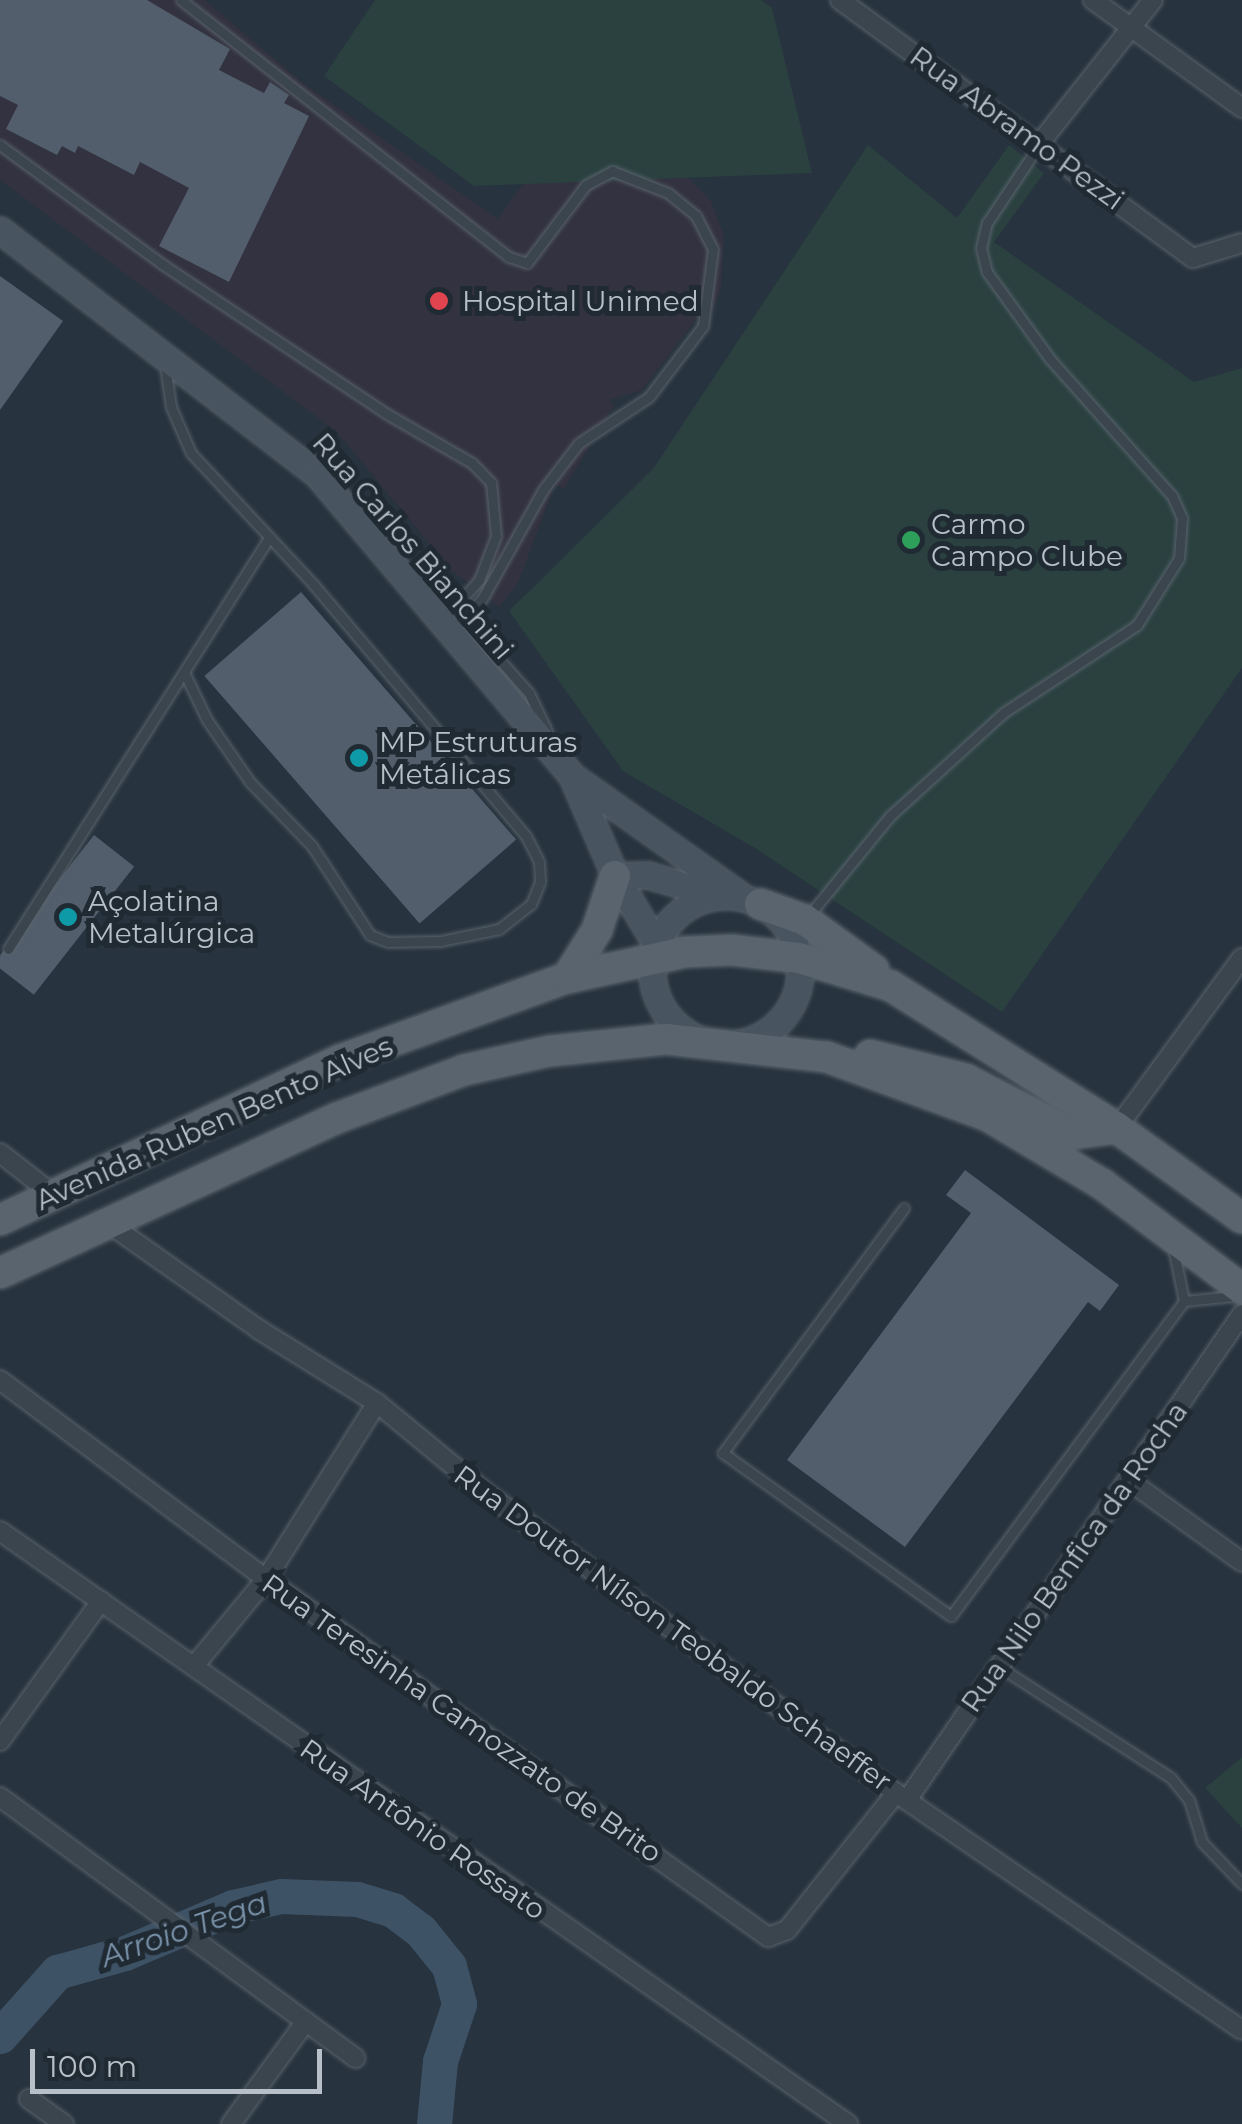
<!DOCTYPE html>
<meta charset="utf-8">
<style>
body{margin:0}
#map{position:relative;width:1242px;height:2124px;overflow:hidden;background:#27333e;font-family:Montserrat,sans-serif}
div>[style]{position:absolute}
.medical>*{inset:0;background:#333240}
.green>*{inset:0;background:#2a4140}
.river>*{height:35px;margin:-17.5px;padding:0 17.5px;transform-origin:17.5px;border-radius:17.5px;background:#3e5266}
.building>*{inset:0;background:#525e6c;transform-origin:0 0}
.roads{filter:drop-shadow(0 0 2px #59636c) drop-shadow(0 0 2px #59636c)}
.lane>*{height:9px;margin:-4.5px;padding:0 4.5px;transform-origin:4.5px;border-radius:4.5px;background:#3b454e}
.street>*{height:18px;margin:-9px;padding:0 9px;transform-origin:9px;border-radius:9px;background:#3b454e}
.secondary>*{height:25px;margin:-12.5px;padding:0 12.5px;transform-origin:12.5px;border-radius:12.5px;background:#495461}
.secondary>.ring{margin:-12.5px;padding:0;box-sizing:content-box;background:none;border:25px solid #495461;border-radius:50%}
.primary>*{height:30px;margin:-15px;padding:0 15px;transform-origin:15px;border-radius:15px;background:#59646e}
.dots>*{width:28px;height:28px;translate:-50% -50%;box-sizing:border-box;border:5px solid #202a33;border-radius:50%}
span{translate:-50% -50%;white-space:nowrap;text-align:center;line-height:1.15;-webkit-text-stroke:10px #202a33;paint-order:stroke}
.street-label{font-size:28px;color:#b7c0c9}
.poi-label{font-size:28px;color:#b7c0c9}
.left{translate:0 -50%;text-align:left}
.water-label{font-size:30px;color:#7a93aa;font-style:italic}
.scale{position:absolute;left:30px;top:2049px;width:292px;height:45px;box-sizing:border-box;border:5px solid #b7c0c9;border-top:0;padding-left:12px;font-size:30px;line-height:35px;white-space:nowrap;color:#b7c0c9;-webkit-text-stroke:8px #202a33;paint-order:stroke}
</style>
<div id="map">
<div class="medical">
<div style="clip-path:polygon(0 0,205px 0,304px 84px,498px 219px,541px 158px,678px 167px,711px 201px,724px 236px,721px 289px,710px 317px,701px 313px,642px 390px,609px 400px,614px 405px,564px 489px,555px 484px,518px 583px,499px 607px,452px 571px,337px 432px,0 180px)"></div>
</div>
<div class="green">
<div style="clip-path:polygon(375px 0,761px 0,772px 8px,812px 173px,474px 186px,324px 76px)"></div>
<div style="clip-path:polygon(868px 145px,957px 218px,1009px 145px,1044px 173px,994px 242px,1194px 382px,1242px 368px,1242px 668px,1002px 1012px,755px 848px,623px 771px,509px 611px,653px 469px)"></div>
<div style="clip-path:polygon(1242px 1757px,1242px 1828px,1205px 1788px)"></div>
</div>
<div class="river">
<div style="left:0;top:2036px;width:86px;rotate:-48.3deg"></div>
<div style="left:57px;top:1972px;width:71px;rotate:-15.6deg"></div>
<div style="left:125px;top:1953px;width:117px;rotate:-23.1deg"></div>
<div style="left:233px;top:1907px;width:49px;rotate:-12.9deg"></div>
<div style="left:281px;top:1896px;width:76px;rotate:2.3deg"></div>
<div style="left:357px;top:1899px;width:38px;rotate:17deg"></div>
<div style="left:393px;top:1910px;width:34px;rotate:37deg"></div>
<div style="left:420px;top:1930px;width:46px;rotate:51.1deg"></div>
<div style="left:449px;top:1966px;width:39px;rotate:75deg"></div>
<div style="left:459px;top:2004px;width:60px;rotate:108.4deg"></div>
<div style="left:440px;top:2061px;width:63px;rotate:95.4deg"></div>
</div>
<div class="building">
<div style="clip-path:polygon(0 0,147px 0,230px 49px,219px 70px,264px 93px,270px 82px,289px 95px,284px 103px,309px 116px,229px 282px,159px 246px,189px 188px,140px 162px,134px 175px,78px 146px,75px 153px,62px 146px,57px 155px,6px 129px,18px 105px,0 96px)"></div>
<div style="clip-path:polygon(0 276px,63px 321px,0 410px)"></div>
<div style="left:301px;top:592px;width:328px;height:128px;rotate:49deg"></div>
<div style="left:94px;top:835px;width:51px;height:163px;rotate:38deg"></div>
<div style="clip-path:polygon(965px 1170px,1119px 1285px,1100px 1311px,1088px 1302px,905px 1547px,787px 1460px,971px 1213px,946px 1195px)"></div>
</div>
<div class="roads">
<div class="lane">
<div style="left:181px;top:0;width:417px;rotate:38.1deg"></div>
<div style="left:509px;top:257px;width:19px;rotate:18deg"></div>
<div style="left:527px;top:263px;width:98px;rotate:-52.9deg"></div>
<div style="left:586px;top:185px;width:30px;rotate:-28deg"></div>
<div style="left:612px;top:171px;width:60px;rotate:21.4deg"></div>
<div style="left:668px;top:193px;width:36px;rotate:39deg"></div>
<div style="left:696px;top:216px;width:37px;rotate:63deg"></div>
<div style="left:713px;top:249px;width:78px;rotate:97.4deg"></div>
<div style="left:703px;top:326px;width:89px;rotate:127.3deg"></div>
<div style="left:649px;top:397px;width:84px;rotate:146.7deg"></div>
<div style="left:579px;top:443px;width:59px;rotate:127.5deg"></div>
<div style="left:543px;top:490px;width:125px;rotate:119.2deg"></div>
<div style="left:482px;top:599px;width:44px;rotate:133.2deg"></div>
<div style="left:0;top:145px;width:201px;rotate:36.3deg"></div>
<div style="left:162px;top:264px;width:270px;rotate:33.7deg"></div>
<div style="left:387px;top:414px;width:98px;rotate:30deg"></div>
<div style="left:472px;top:463px;width:28px;rotate:46deg"></div>
<div style="left:491px;top:483px;width:53px;rotate:84.6deg"></div>
<div style="left:496px;top:536px;width:47px;rotate:111.1deg"></div>
<div style="left:479px;top:580px;width:54px;rotate:132deg"></div>
<div style="left:165px;top:365px;width:42px;rotate:81.9deg"></div>
<div style="left:171px;top:407px;width:50px;rotate:66.5deg"></div>
<div style="left:191px;top:453px;width:179px;rotate:47deg"></div>
<div style="left:313px;top:584px;width:330px;rotate:49.8deg"></div>
<div style="left:526px;top:836px;width:29px;rotate:63deg"></div>
<div style="left:539px;top:862px;width:20px;rotate:87deg"></div>
<div style="left:540px;top:882px;width:24px;rotate:112deg"></div>
<div style="left:531px;top:904px;width:41px;rotate:142deg"></div>
<div style="left:499px;top:929px;width:59px;rotate:168.3deg"></div>
<div style="left:441px;top:941px;width:53px;rotate:178.9deg"></div>
<div style="left:388px;top:942px;width:19px;rotate:-159deg"></div>
<div style="left:370px;top:935px;width:106px;rotate:-123.1deg"></div>
<div style="left:312px;top:846px;width:89px;rotate:-134.1deg"></div>
<div style="left:250px;top:782px;width:75px;rotate:-124.7deg"></div>
<div style="left:207px;top:720px;width:53px;rotate:-115.6deg"></div>
<div style="left:464px;top:620px;width:98px;rotate:48.3deg"></div>
<div style="left:529px;top:693px;width:42px;rotate:64.7deg"></div>
<div style="left:810px;top:914px;width:127px;rotate:-50.8deg"></div>
<div style="left:890px;top:816px;width:153px;rotate:-42.3deg"></div>
<div style="left:1003px;top:713px;width:160px;rotate:-33.3deg"></div>
<div style="left:1137px;top:625px;width:79px;rotate:-57.9deg"></div>
<div style="left:1179px;top:558px;width:40px;rotate:-85.7deg"></div>
<div style="left:1182px;top:518px;width:24px;rotate:-114deg"></div>
<div style="left:1172px;top:496px;width:183px;rotate:-131.7deg"></div>
<div style="left:1050px;top:359px;width:107px;rotate:-125.9deg"></div>
<div style="left:987px;top:272px;width:25px;rotate:-104deg"></div>
<div style="left:981px;top:248px;width:26px;rotate:-77deg"></div>
<div style="left:987px;top:223px;width:94px;rotate:-56.3deg"></div>
<div style="left:8px;top:949px;width:487px;rotate:-57.6deg"></div>
<div style="left:904px;top:1208px;width:305px;rotate:126.5deg"></div>
<div style="left:723px;top:1453px;width:280px;rotate:35.6deg"></div>
<div style="left:951px;top:1616px;width:392px;rotate:-53.5deg"></div>
<div style="left:1184px;top:1301px;width:50px;rotate:-5.7deg"></div>
<div style="left:1173px;top:1247px;width:55px;rotate:78.5deg"></div>
<div style="left:998px;top:1666px;width:206px;rotate:32.9deg"></div>
<div style="left:1171px;top:1778px;width:28px;rotate:51deg"></div>
<div style="left:1189px;top:1800px;width:44px;rotate:72.8deg"></div>
<div style="left:1202px;top:1842px;width:58px;rotate:46.4deg"></div>
</div>
<div class="street">
<div style="left:840px;top:0;width:437px;rotate:36.2deg"></div>
<div style="left:1193px;top:258px;width:51px;rotate:-17deg"></div>
<div style="left:1093px;top:0;width:184px;rotate:35.9deg"></div>
<div style="left:1040px;top:143px;width:182px;rotate:-51.7deg"></div>
<div style="left:1117px;top:1128px;width:211px;rotate:-53.7deg"></div>
<div style="left:0;top:1153px;width:68px;rotate:37.9deg"></div>
<div style="left:108px;top:1223px;width:184px;rotate:35.2deg"></div>
<div style="left:258px;top:1329px;width:140px;rotate:31.9deg"></div>
<div style="left:377px;top:1403px;width:140px;rotate:39.5deg"></div>
<div style="left:485px;top:1492px;width:509px;rotate:36.22deg"></div>
<div style="left:896px;top:1793px;width:419px;rotate:34.4deg"></div>
<div style="left:0;top:1380px;width:332px;rotate:36.8deg"></div>
<div style="left:266px;top:1579px;width:617px;rotate:35.49deg"></div>
<div style="left:768px;top:1937px;width:20px;rotate:-20deg"></div>
<div style="left:787px;top:1930px;width:175px;rotate:-51.5deg"></div>
<div style="left:1128px;top:1480px;width:140px;rotate:35.7deg"></div>
<div style="left:0;top:1531px;width:1035px;rotate:34.96deg"></div>
<div style="left:194px;top:1666px;width:113px;rotate:-50.4deg"></div>
<div style="left:266px;top:1579px;width:208px;rotate:-57.8deg"></div>
<div style="left:0;top:1741px;width:173px;rotate:-54.2deg"></div>
<div style="left:0;top:1797px;width:441px;rotate:36.3deg"></div>
<div style="left:907px;top:1800px;width:590px;rotate:-55.42deg"></div>
<div style="left:29px;top:2099px;width:43px;rotate:35.5deg"></div>
<div style="left:231px;top:2124px;width:127px;rotate:-53.9deg"></div>
</div>
<div class="secondary">
<div style="left:0;top:230px;width:399px;rotate:37.6deg"></div>
<div style="left:316px;top:473px;width:397px;rotate:49.8deg"></div>
<div style="left:572px;top:776px;width:109px;rotate:66.7deg"></div>
<div style="left:615px;top:876px;width:79px;rotate:58.9deg"></div>
<div style="left:576px;top:779px;width:202px;rotate:35.3deg"></div>
<div style="left:615px;top:876px;width:33px;rotate:-2deg"></div>
<div style="left:648px;top:875px;width:74px;rotate:16.5deg"></div>
<div class="ring" style="left:652px;top:896px;width:123px;height:123px"></div>
</div>
<div class="primary">
<div style="left:760px;top:904px;width:48px;rotate:19.6deg"></div>
<div style="left:805px;top:920px;width:85px;rotate:35.9deg"></div>
<div style="left:567px;top:978px;width:57px;rotate:-58deg"></div>
<div style="left:597px;top:930px;width:57px;rotate:-71.6deg"></div>
<div style="left:870px;top:1055px;width:99px;rotate:14deg"></div>
<div style="left:966px;top:1079px;width:119px;rotate:27.6deg"></div>
<div style="left:1071px;top:1134px;width:46px;rotate:-7.4deg"></div>
<div style="left:0;top:1220px;width:376px;rotate:-25.2deg"></div>
<div style="left:340px;top:1060px;width:241px;rotate:-19.9deg"></div>
<div style="left:567px;top:978px;width:121px;rotate:-12.4deg"></div>
<div style="left:685px;top:952px;width:47px;rotate:-2.4deg"></div>
<div style="left:732px;top:950px;width:67px;rotate:6.8deg"></div>
<div style="left:799px;top:958px;width:96px;rotate:16.9deg"></div>
<div style="left:891px;top:986px;width:267px;rotate:32.1deg"></div>
<div style="left:1117px;top:1128px;width:154px;rotate:35.8deg"></div>
<div style="left:0;top:1273px;width:371px;rotate:-24.7deg"></div>
<div style="left:337px;top:1118px;width:136px;rotate:-20.7deg"></div>
<div style="left:464px;top:1070px;width:88px;rotate:-12.5deg"></div>
<div style="left:550px;top:1051px;width:117px;rotate:-5.9deg"></div>
<div style="left:666px;top:1039px;width:162px;rotate:6.4deg"></div>
<div style="left:827px;top:1057px;width:171px;rotate:20.1deg"></div>
<div style="left:988px;top:1116px;width:133px;rotate:30.8deg"></div>
<div style="left:1102px;top:1184px;width:175px;rotate:36.9deg"></div>
</div>
</div>
<div class="dots">
<div style="left:439px;top:301px;background:#e0444e"></div>
<div style="left:911px;top:540px;background:#2e9e5b"></div>
<div style="left:359px;top:758px;background:#0f9aa8"></div>
<div style="left:68px;top:917px;background:#0f9aa8"></div>
</div>
<div class="street-label">
<span style="left:1017px;top:128px;rotate:36deg">Rua Abramo Pezzi</span>
<span style="left:413px;top:546px;rotate:49deg">Rua Carlos Bianchini</span>
<span style="left:214px;top:1123px;rotate:-24deg">Avenida Ruben Bento Alves</span>
<span style="left:1074px;top:1557px;rotate:-55deg">Rua Nilo Benfica da Rocha</span>
<span style="left:673px;top:1628px;rotate:36deg">Rua Doutor Nílson Teobaldo Schaeffer</span>
<span style="left:462px;top:1718px;rotate:35deg">Rua Teresinha Camozzato de Brito</span>
<span style="left:423px;top:1829px;rotate:35deg">Rua Antônio Rossato</span>
</div>
<div class="poi-label">
<span class="left" style="left:462px;top:301px">Hospital Unimed</span>
<span class="left" style="left:931px;top:540px">Carmo<br>Campo Clube</span>
<span class="left" style="left:379px;top:758px">MP Estruturas<br>Metálicas</span>
<span class="left" style="left:88px;top:917px">Açolatina<br>Metalúrgica</span>
</div>
<div class="water-label">
<span style="left:184px;top:1930px;rotate:-19deg">Arroio Tega</span>
</div>
<div class="scale">100 m</div>
</div>
